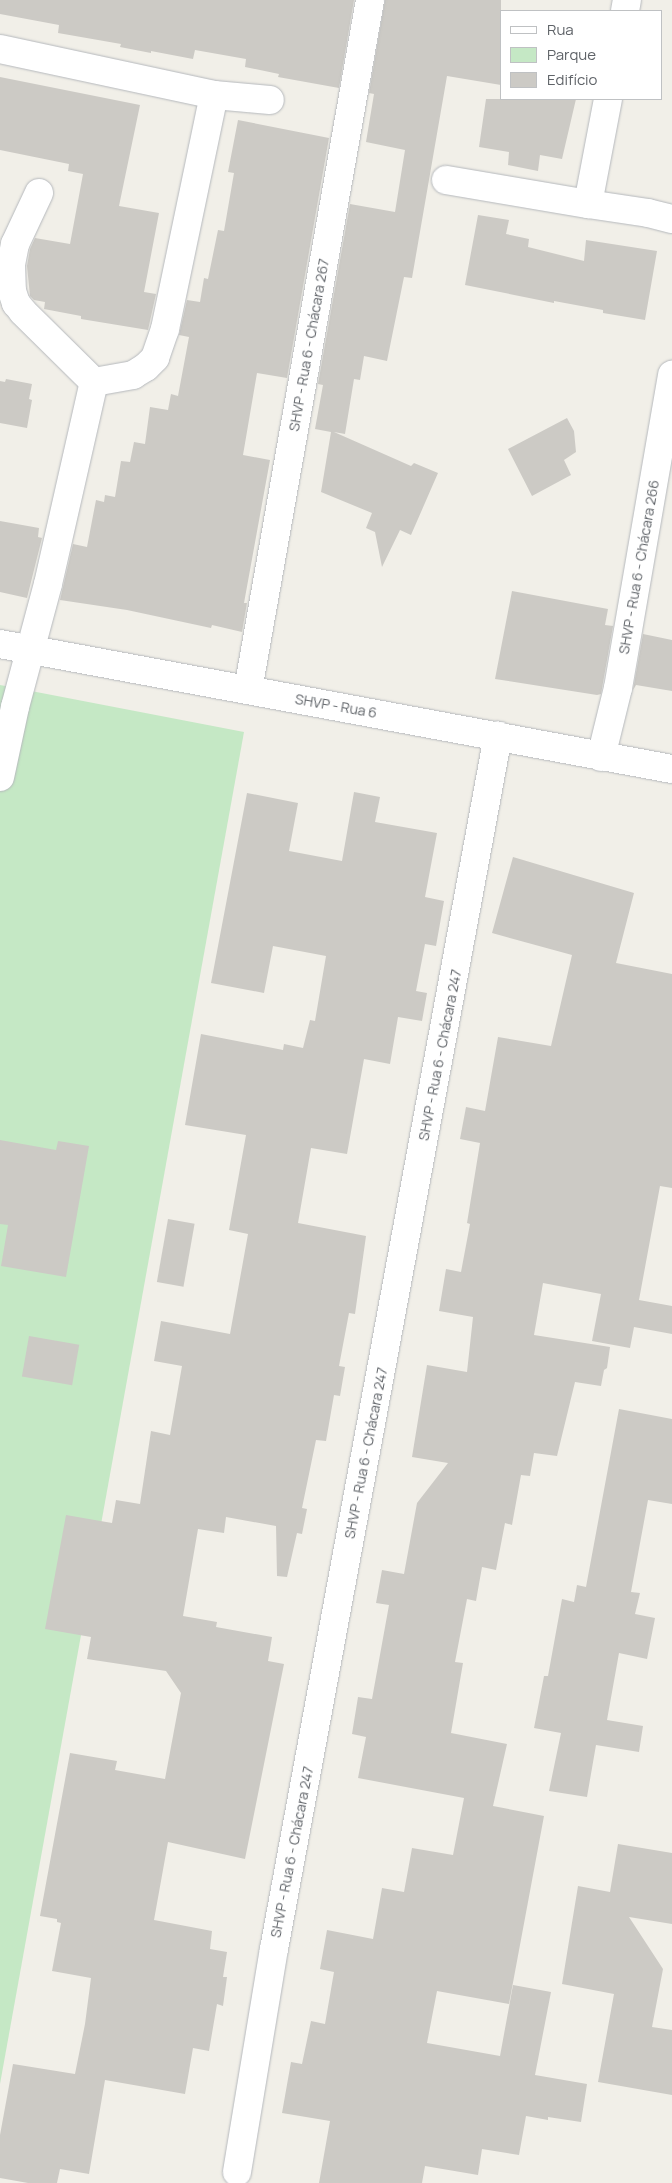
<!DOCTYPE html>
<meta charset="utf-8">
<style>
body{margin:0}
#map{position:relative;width:672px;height:2183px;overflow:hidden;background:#f1efe8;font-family:Manrope,sans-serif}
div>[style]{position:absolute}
.green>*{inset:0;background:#c5e8c5}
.building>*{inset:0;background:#cccac5;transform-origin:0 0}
.roads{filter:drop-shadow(0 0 1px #b5b8bc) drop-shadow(0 0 1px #b5b8bc)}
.street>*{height:28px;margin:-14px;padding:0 14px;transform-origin:14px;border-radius:14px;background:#fff}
.secondary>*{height:28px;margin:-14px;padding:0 14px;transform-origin:14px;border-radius:14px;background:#fff}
span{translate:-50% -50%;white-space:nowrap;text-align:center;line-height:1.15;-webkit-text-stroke:4.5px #fff;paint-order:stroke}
.street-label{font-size:14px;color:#5f6368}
.legend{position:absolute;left:500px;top:10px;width:162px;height:90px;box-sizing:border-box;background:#fff;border:1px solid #bfc1c3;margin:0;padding:6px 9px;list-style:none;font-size:15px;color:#5f6368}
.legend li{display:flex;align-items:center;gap:10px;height:25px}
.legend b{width:25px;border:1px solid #bfc1c3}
</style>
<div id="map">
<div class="green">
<div style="clip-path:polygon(0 685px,244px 732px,0 2084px)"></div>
</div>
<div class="building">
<div style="clip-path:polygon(0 0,354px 0,339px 88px,278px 77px,279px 74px,245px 67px,246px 59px,195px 50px,193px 59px,151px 51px,151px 53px,120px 47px,121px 44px,58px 33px,59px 25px,0 14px)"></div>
<div style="clip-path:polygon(385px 0,501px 0,501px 85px,447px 76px,412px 278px,404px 277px,387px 361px,364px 356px,360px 380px,354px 379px,345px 434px,334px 432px,411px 466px,414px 463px,438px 473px,411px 535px,400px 530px,382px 567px,375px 532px,366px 528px,372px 513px,321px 492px,331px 432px,315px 429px,323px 385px,318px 384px,350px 204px,395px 212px,405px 150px,366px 142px,374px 94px,369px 93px)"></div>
<div style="clip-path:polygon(0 77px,140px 105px,119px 206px,159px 213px,144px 292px,156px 294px,148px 330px,81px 319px,81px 316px,44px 309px,45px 302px,34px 300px,30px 296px,27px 266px,30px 249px,35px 238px,70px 244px,83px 174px,68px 171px,69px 164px,0 150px)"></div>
<div style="clip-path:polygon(486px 99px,576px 99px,562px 159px,540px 155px,538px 171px,508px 165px,509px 152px,479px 147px)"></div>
<div style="clip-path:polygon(238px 120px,329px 138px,287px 378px,257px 373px,243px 455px,270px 460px,244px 603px,247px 603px,242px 632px,212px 625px,211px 628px,127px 610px,60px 600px,73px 544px,87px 547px,96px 500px,104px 502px,105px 495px,115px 497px,121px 461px,130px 462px,134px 442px,145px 444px,150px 407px,168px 410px,171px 394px,178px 396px,189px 337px,179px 335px,187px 300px,200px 302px,204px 278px,208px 279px,218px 230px,224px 231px,234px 173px,228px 172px)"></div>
<div style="clip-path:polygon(478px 215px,509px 220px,506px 234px,529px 239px,528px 247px,584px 261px,586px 240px,657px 251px,645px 320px,603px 313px,603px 310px,554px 301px,554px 303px,465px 285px)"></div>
<div style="clip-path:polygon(6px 379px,32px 384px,29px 399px,32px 400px,27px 428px,0 423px,0 381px,5px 382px)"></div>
<div style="clip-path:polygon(567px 418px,574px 431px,576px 452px,564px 460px,571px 475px,532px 496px,508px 449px)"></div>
<div style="clip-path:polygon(0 521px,39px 528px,38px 537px,42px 538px,27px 598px,0 592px)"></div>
<div style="clip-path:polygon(512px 591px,608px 609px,605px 625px,613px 626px,601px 694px,597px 695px,495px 679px)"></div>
<div style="clip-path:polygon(643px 634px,672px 640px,672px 691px,636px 685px,633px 690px)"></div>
<div style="clip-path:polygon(354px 792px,380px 797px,375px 822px,437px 833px,425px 897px,444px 901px,436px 946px,425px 944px,416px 991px,427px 993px,422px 1021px,398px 1017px,390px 1064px,364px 1059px,347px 1154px,311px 1148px,298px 1223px,366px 1236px,355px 1314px,349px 1313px,339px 1366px,345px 1367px,340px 1396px,334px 1395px,326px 1441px,316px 1440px,302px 1508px,307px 1509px,302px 1534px,297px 1533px,287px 1577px,277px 1576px,276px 1526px,226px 1517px,224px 1533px,198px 1529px,183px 1616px,217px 1622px,216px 1627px,272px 1637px,268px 1661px,284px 1664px,245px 1859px,168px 1842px,154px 1920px,212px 1931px,210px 1949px,227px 1952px,223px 1977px,227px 1977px,223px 2006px,217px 2004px,209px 2051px,193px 2048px,185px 2094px,105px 2080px,89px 2174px,60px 2169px,57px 2183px,28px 2183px,0 2178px,0 2135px,13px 2064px,75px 2074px,85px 2024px,91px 1978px,52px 1971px,61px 1923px,57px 1922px,57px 1919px,40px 1916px,70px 1753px,117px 1761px,115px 1770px,165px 1779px,181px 1693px,166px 1671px,87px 1659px,91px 1637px,45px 1629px,66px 1515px,112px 1523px,116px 1500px,140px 1504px,151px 1431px,170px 1435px,182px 1366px,154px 1361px,161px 1321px,230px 1334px,248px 1234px,229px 1230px,246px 1135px,185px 1125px,201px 1034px,283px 1050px,284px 1044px,303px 1048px,310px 1020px,315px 1021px,326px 956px,273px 946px,264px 993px,211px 983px,247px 793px,298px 803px,289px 851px,342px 861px)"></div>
<div style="clip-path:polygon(513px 857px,634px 893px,616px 963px,672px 974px,672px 1188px,660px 1186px,639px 1300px,672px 1306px,672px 1334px,634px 1327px,630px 1348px,592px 1341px,601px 1294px,543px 1283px,534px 1335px,610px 1347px,607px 1368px,604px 1370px,601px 1386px,575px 1382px,557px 1456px,534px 1453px,530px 1476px,521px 1475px,512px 1525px,505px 1523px,496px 1570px,482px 1567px,476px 1601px,467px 1599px,455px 1662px,463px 1663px,451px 1733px,507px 1744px,493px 1806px,544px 1816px,509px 2004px,437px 1991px,427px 2043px,500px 2056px,513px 1985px,551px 1992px,535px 2075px,587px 2084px,581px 2122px,548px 2117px,548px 2120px,526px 2116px,519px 2155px,482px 2149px,478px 2175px,425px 2166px,422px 2183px,319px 2183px,330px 2121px,282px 2113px,291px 2062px,302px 2064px,311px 2021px,325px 2024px,334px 1972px,320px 1969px,327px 1930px,373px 1939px,382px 1888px,404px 1892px,412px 1848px,453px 1855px,464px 1798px,358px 1778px,366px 1737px,352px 1734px,358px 1697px,372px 1699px,389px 1605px,376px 1603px,382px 1570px,404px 1574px,417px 1503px,448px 1463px,412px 1457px,427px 1365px,467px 1372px,473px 1317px,439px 1311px,446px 1269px,461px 1272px,470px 1224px,467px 1223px,480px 1143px,460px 1139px,466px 1107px,485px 1111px,498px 1037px,551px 1046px,572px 955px,492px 933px)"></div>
<div style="clip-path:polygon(0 1140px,56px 1150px,58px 1141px,89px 1146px,66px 1277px,1px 1266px,8px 1225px,0 1224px)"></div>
<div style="left:168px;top:1219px;width:27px;height:64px;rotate:10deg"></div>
<div style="left:29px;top:1336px;width:51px;height:41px;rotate:10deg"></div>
<div style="clip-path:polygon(619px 1409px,672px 1419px,672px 1504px,648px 1500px,631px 1592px,640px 1593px,635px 1614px,655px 1618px,647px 1659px,619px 1653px,607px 1720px,643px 1726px,639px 1752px,596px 1745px,587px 1797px,549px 1791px,561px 1733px,534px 1728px,544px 1676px,548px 1676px,562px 1599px,574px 1602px,577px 1585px,586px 1587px)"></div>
<div style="clip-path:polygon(618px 1844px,672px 1853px,672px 1924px,629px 1917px,663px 1969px,652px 2027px,672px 2030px,672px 2095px,598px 2082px,614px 1994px,562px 1984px,578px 1886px,610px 1892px)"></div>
</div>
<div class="roads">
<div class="street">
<div style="left:625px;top:11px;width:11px;rotate:-80deg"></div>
<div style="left:0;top:49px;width:219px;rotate:12.1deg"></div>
<div style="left:214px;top:95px;width:56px;rotate:5.1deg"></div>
<div style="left:608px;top:99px;width:107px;rotate:100.8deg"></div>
<div style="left:588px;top:204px;width:61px;rotate:8.5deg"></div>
<div style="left:648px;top:213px;width:25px;rotate:14deg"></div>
<div style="left:446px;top:180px;width:144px;rotate:9.6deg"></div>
<div style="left:39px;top:193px;width:56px;rotate:115.2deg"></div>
<div style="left:15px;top:244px;width:21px;rotate:101deg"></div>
<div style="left:11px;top:265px;width:26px;rotate:88deg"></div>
<div style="left:12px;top:291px;width:13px;rotate:72deg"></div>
<div style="left:16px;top:303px;width:11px;rotate:52deg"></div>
<div style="left:23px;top:312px;width:100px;rotate:44.6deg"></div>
<div style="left:248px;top:690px;width:701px;rotate:-79.97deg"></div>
<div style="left:601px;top:757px;width:71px;rotate:-76.2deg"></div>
<div style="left:618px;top:688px;width:318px;rotate:-80.2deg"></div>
<div style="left:0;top:777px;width:72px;rotate:-77.9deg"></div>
<div style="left:15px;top:707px;width:127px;rotate:-75deg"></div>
<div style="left:48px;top:584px;width:207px;rotate:-77.2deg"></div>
<div style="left:94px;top:382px;width:40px;rotate:-10deg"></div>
<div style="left:133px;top:375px;width:15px;rotate:-32deg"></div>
<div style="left:146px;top:367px;width:13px;rotate:-45deg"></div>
<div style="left:155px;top:358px;width:31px;rotate:-71deg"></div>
<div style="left:165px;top:329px;width:239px;rotate:-78.2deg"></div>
<div style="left:237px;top:2172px;width:226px;rotate:-80.6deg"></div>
<div style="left:274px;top:1949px;width:1234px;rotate:-79.54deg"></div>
</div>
<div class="secondary">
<div style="left:0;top:644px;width:684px;rotate:10.54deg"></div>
</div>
</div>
<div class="street-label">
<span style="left:309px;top:345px;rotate:-80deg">SHVP - Rua 6 - Chácara 267</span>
<span style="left:639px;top:567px;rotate:-80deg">SHVP - Rua 6 - Chácara 266</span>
<span style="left:336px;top:706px;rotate:10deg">SHVP - Rua 6</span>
<span style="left:440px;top:1055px;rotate:-79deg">SHVP - Rua 6 - Chácara 247</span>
<span style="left:366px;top:1453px;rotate:-79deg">SHVP - Rua 6 - Chácara 247</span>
<span style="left:292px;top:1852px;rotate:-79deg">SHVP - Rua 6 - Chácara 247</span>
</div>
<ul class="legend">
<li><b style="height:6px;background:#fff"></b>Rua</li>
<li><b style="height:14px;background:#c5e8c5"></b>Parque</li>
<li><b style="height:14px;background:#cccac5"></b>Edifício</li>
</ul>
</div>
